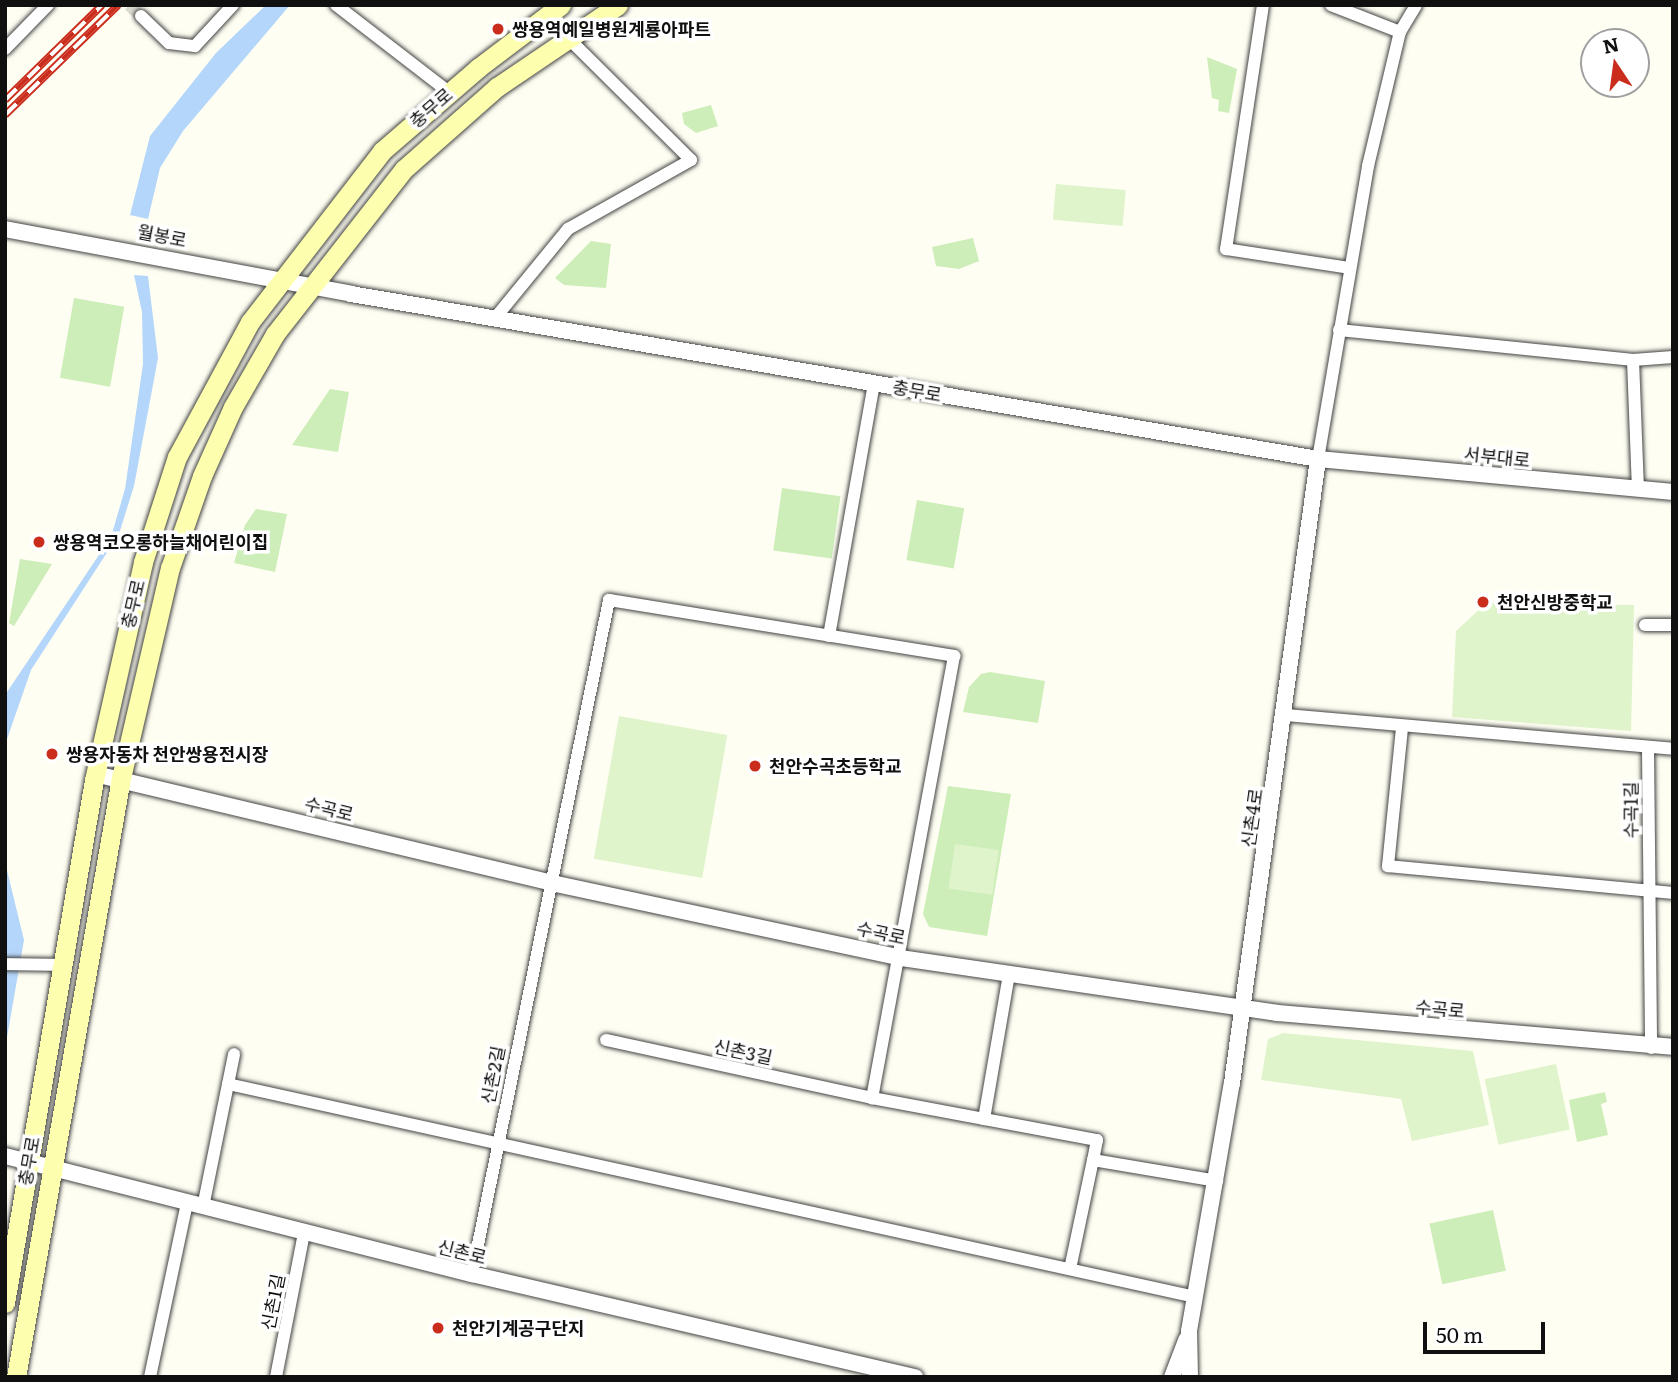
<!DOCTYPE html>
<meta charset="utf-8">
<style>
body{margin:0}
#map{position:relative;width:1678px;height:1382px;overflow:hidden;background:#fffef3;font-family:Literata,"Noto Sans KR",serif}
div>[style]{position:absolute}
.green>*{inset:0;background:#cdedb9;transform-origin:0 0}
.pitch>*{inset:0;background:#e0f4cc;transform-origin:0 0}
.water>*{inset:0;background:#b4d6fa}
.minor-tunnel>*{height:12px;margin-top:-6px;transform-origin:0;background:repeating-linear-gradient(90deg,#dbdad1 0 12px,transparent 0 18px)}
.roads{filter:drop-shadow(0 0 2px #434343) drop-shadow(0 0 2px #434343)}
.minor>*{height:12px;margin:-6px;padding:0 6px;transform-origin:6px;border-radius:6px;background:#fff}
.tertiary>*{height:16px;margin:-8px;padding:0 8px;transform-origin:8px;border-radius:8px;background:#fff}
.secondary>*{height:19px;margin:-9.5px;padding:0 9.5px;transform-origin:9.5px;border-radius:9.5px;background:#fdffae}
.rail>*{height:8px;margin-top:-4px;transform-origin:0;background:repeating-linear-gradient(90deg,#fff 0 16px,#cb2d1d 0 32px);box-sizing:border-box;border-block:2px solid #cb2d1d}
.dots>*{width:19px;height:19px;translate:-50% -50%;box-sizing:border-box;border:4px solid #fff;border-radius:50%}
span{translate:-50% -50%;white-space:nowrap;text-align:center;line-height:1.15;-webkit-text-stroke:7px #fff;paint-order:stroke}
.poi-label{font-size:18px;color:#101010;font-weight:700}
.left{translate:0 -50%;text-align:left}
.street-label{font-size:18px;color:#101010}
.frame{position:absolute;inset:0;border:7px solid #101010;pointer-events:none}
.north{position:absolute;left:1580px;top:28px;width:70px;height:70px;box-sizing:border-box;background:#fff;border:2px solid #9f9f9f;border-radius:50%;rotate:347deg;font-size:19px;font-weight:700;line-height:28px;text-align:center;color:#101010}
.north::after{content:'';display:block;margin:auto;width:24px;height:32px;background:#cb2d1d;clip-path:polygon(50% 0,100% 100%,50% 72%,0 100%)}
.scale{position:absolute;left:1423px;top:1322px;width:122px;height:32px;box-sizing:border-box;border:4px solid #101010;border-top:0;padding-left:9px;font-size:21px;line-height:24px;white-space:nowrap;color:#101010;-webkit-text-stroke:5px #fff;paint-order:stroke}
</style>
<div id="map">
<div class="green">
<div style="clip-path:polygon(1207px 57px,1237px 69px,1229px 113px,1218px 111px,1219px 100px,1212px 98px)"></div>
<div style="clip-path:polygon(711px 105px,718px 126px,696px 133px,684px 124px,682px 113px)"></div>
<div style="clip-path:polygon(973px 238px,979px 261px,959px 269px,936px 266px,932px 247px)"></div>
<div style="clip-path:polygon(591px 241px,611px 244px,606px 288px,564px 285px,555px 278px)"></div>
<div style="left:74px;top:298px;width:51px;height:81px;rotate:10deg"></div>
<div style="clip-path:polygon(330px 389px,349px 392px,338px 452px,292px 445px)"></div>
<div style="left:782px;top:488px;width:59px;height:63px;rotate:8deg"></div>
<div style="left:917px;top:500px;width:48px;height:61px;rotate:10deg"></div>
<div style="clip-path:polygon(256px 509px,287px 514px,275px 572px,234px 563px,245px 525px)"></div>
<div style="clip-path:polygon(20px 559px,52px 564px,14px 626px,9px 623px)"></div>
<div style="clip-path:polygon(990px 672px,1045px 681px,1038px 723px,963px 712px,969px 687px,981px 674px)"></div>
<div style="clip-path:polygon(948px 786px,1011px 794px,987px 936px,929px 927px,923px 914px)"></div>
<div style="clip-path:polygon(1605px 1092px,1607px 1102px,1601px 1104px,1608px 1135px,1577px 1142px,1569px 1100px)"></div>
<div style="left:1493px;top:1210px;width:62px;height:65px;rotate:78deg"></div>
</div>
<div class="pitch">
<div style="left:1056px;top:184px;width:70px;height:36px;rotate:5deg"></div>
<div style="clip-path:polygon(1487px 602px,1634px 605px,1631px 731px,1452px 717px,1456px 631px)"></div>
<div style="left:619px;top:716px;width:110px;height:145px;rotate:10deg"></div>
<div style="left:955px;top:844px;width:44px;height:45px;rotate:8deg"></div>
<div style="clip-path:polygon(1283px 1033px,1473px 1051px,1489px 1125px,1412px 1141px,1401px 1099px,1261px 1080px,1268px 1039px)"></div>
<div style="left:1556px;top:1064px;width:67px;height:73px;rotate:78deg"></div>
</div>
<div class="water">
<div style="clip-path:polygon(266px 5px,290px 5px,183px 131px,160px 168px,148px 219px,130px 215px,150px 136px,216px 53px)"></div>
<div style="clip-path:polygon(134px 275px,148px 276px,158px 358px,134px 486px,119px 534px,31px 670px,5px 745px,7px 692px,111px 537px,125px 489px,143px 364px,142px 312px)"></div>
<div style="clip-path:polygon(5px 862px,24px 940px,5px 1049px,6px 939px)"></div>
</div>
<div class="minor-tunnel">
<div style="left:129px;top:5px;width:16px;rotate:43deg"></div>
</div>
<div class="roads">
<div class="minor">
<div style="left:336px;top:5px;width:143px;rotate:37.6deg"></div>
<div style="left:1263px;top:5px;width:247px;rotate:98.6deg"></div>
<div style="left:1226px;top:249px;width:125px;rotate:8.7deg"></div>
<div style="left:1331px;top:5px;width:74px;rotate:21.4deg"></div>
<div style="left:141px;top:16px;width:39px;rotate:44deg"></div>
<div style="left:169px;top:43px;width:26px;rotate:7deg"></div>
<div style="left:195px;top:46px;width:56px;rotate:-47.2deg"></div>
<div style="left:5px;top:49px;width:62px;rotate:-45.7deg"></div>
<div style="left:496px;top:317px;width:114px;rotate:-50.7deg"></div>
<div style="left:568px;top:229px;width:141px;rotate:-29.3deg"></div>
<div style="left:691px;top:160px;width:175px;rotate:-135.2deg"></div>
<div style="left:1339px;top:330px;width:296px;rotate:5.8deg"></div>
<div style="left:1633px;top:360px;width:40px;rotate:-4.3deg"></div>
<div style="left:1633px;top:360px;width:130px;rotate:87.8deg"></div>
<div style="left:1318px;top:459px;width:297px;rotate:-80.3deg"></div>
<div style="left:1368px;top:166px;width:138px;rotate:-76.6deg"></div>
<div style="left:1400px;top:32px;width:31px;rotate:-59deg"></div>
<div style="left:1645px;top:625px;width:28px"></div>
<div style="left:829px;top:636px;width:256px;rotate:-79.9deg"></div>
<div style="left:1286px;top:715px;width:388px;rotate:5deg"></div>
<div style="left:1402px;top:728px;width:139px;rotate:95.8deg"></div>
<div style="left:1388px;top:866px;width:286px;rotate:5.4deg"></div>
<div style="left:1648px;top:750px;width:298px;rotate:89.4deg"></div>
<div style="left:5px;top:964px;width:58px;rotate:1deg"></div>
<div style="left:606px;top:1040px;width:272px;rotate:12.3deg"></div>
<div style="left:872px;top:1098px;width:229px;rotate:10.6deg"></div>
<div style="left:1097px;top:1140px;width:20px;rotate:101deg"></div>
<div style="left:1093px;top:1160px;width:126px;rotate:9.6deg"></div>
<div style="left:228px;top:1084px;width:990px;rotate:12.42deg"></div>
<div style="left:984px;top:1119px;width:147px;rotate:-80.2deg"></div>
<div style="left:203px;top:1207px;width:156px;rotate:-78.5deg"></div>
<div style="left:1070px;top:1269px;width:111px;rotate:-78.1deg"></div>
<div style="left:472px;top:1274px;width:688px;rotate:-78.51deg"></div>
<div style="left:609px;top:600px;width:350px;rotate:9.2deg"></div>
<div style="left:954px;top:656px;width:450px;rotate:100.5deg"></div>
<div style="left:150px;top:1377px;width:178px;rotate:-78deg"></div>
<div style="left:276px;top:1377px;width:147px;rotate:-79deg"></div>
</div>
<div class="tertiary">
<div style="left:5px;top:229px;width:352px;rotate:10.6deg"></div>
<div style="left:351px;top:294px;width:981px;rotate:9.68deg"></div>
<div style="left:1318px;top:459px;width:357px;rotate:5.3deg"></div>
<div style="left:95px;top:774px;width:470px;rotate:13.4deg"></div>
<div style="left:552px;top:883px;width:357px;rotate:12.1deg"></div>
<div style="left:901px;top:958px;width:380px;rotate:8.3deg"></div>
<div style="left:1277px;top:1013px;width:397px;rotate:4.9deg"></div>
<div style="left:5px;top:1156px;width:482px;rotate:14.2deg"></div>
<div style="left:472px;top:1274px;width:455px;rotate:13.1deg"></div>
<div style="left:1172px;top:1377px;width:40px;rotate:-69deg"></div>
<div style="left:1190px;top:1377px;width:46px;rotate:-91.2deg"></div>
<div style="left:1189px;top:1331px;width:252px;rotate:-80.2deg"></div>
<div style="left:1232px;top:1083px;width:630px;rotate:-82.15deg"></div>
</div>
<div class="secondary">
<div style="left:5px;top:1303px;width:531px;rotate:-80.34deg"></div>
<div style="left:94px;top:780px;width:223px;rotate:-77.3deg"></div>
<div style="left:143px;top:562px;width:110px;rotate:-72.1deg"></div>
<div style="left:177px;top:457px;width:153px;rotate:-61.6deg"></div>
<div style="left:250px;top:322px;width:216px;rotate:-52.3deg"></div>
<div style="left:382px;top:151px;width:127px;rotate:-40.8deg"></div>
<div style="left:478px;top:68px;width:104px;rotate:-37.2deg"></div>
<div style="left:16px;top:1377px;width:608px;rotate:-80.06deg"></div>
<div style="left:121px;top:778px;width:216px;rotate:-76.9deg"></div>
<div style="left:170px;top:568px;width:97px;rotate:-70.8deg"></div>
<div style="left:202px;top:476px;width:76px;rotate:-65.8deg"></div>
<div style="left:233px;top:407px;width:84px;rotate:-60.1deg"></div>
<div style="left:275px;top:334px;width:209px;rotate:-52deg"></div>
<div style="left:404px;top:169px;width:124px;rotate:-41.4deg"></div>
<div style="left:497px;top:87px;width:146px;rotate:-34.1deg"></div>
</div>
</div>
<div class="rail">
<div style="left:5px;top:100px;width:136px;rotate:-44.4deg"></div>
<div style="left:5px;top:115px;width:158px;rotate:-44.2deg"></div>
</div>
<div class="dots">
<div style="left:498px;top:29px;background:#cb2d1d"></div>
<div style="left:39px;top:542px;background:#cb2d1d"></div>
<div style="left:1483px;top:602px;background:#cb2d1d"></div>
<div style="left:52px;top:754px;background:#cb2d1d"></div>
<div style="left:755px;top:766px;background:#cb2d1d"></div>
<div style="left:438px;top:1328px;background:#cb2d1d"></div>
</div>
<div class="poi-label">
<span class="left" style="left:512px;top:29px">쌍용역예일병원계룡아파트</span>
<span class="left" style="left:53px;top:542px">쌍용역코오롱하늘채어린이집</span>
<span class="left" style="left:1497px;top:602px">천안신방중학교</span>
<span class="left" style="left:66px;top:754px">쌍용자동차 천안쌍용전시장</span>
<span class="left" style="left:769px;top:766px">천안수곡초등학교</span>
<span class="left" style="left:452px;top:1328px">천안기계공구단지</span>
</div>
<div class="street-label">
<span style="left:431px;top:108px;rotate:-41deg">충무로</span>
<span style="left:162px;top:236px;rotate:11deg">월봉로</span>
<span style="left:917px;top:391px;rotate:10deg">충무로</span>
<span style="left:1497px;top:457px;rotate:6deg">서부대로</span>
<span style="left:133px;top:604px;rotate:-77deg">충무로</span>
<span style="left:329px;top:809px;rotate:14deg">수곡로</span>
<span style="left:1631px;top:810px;rotate:-90deg">수곡1길</span>
<span style="left:1252px;top:818px;rotate:-82deg">신촌4로</span>
<span style="left:881px;top:933px;rotate:12deg">수곡로</span>
<span style="left:1440px;top:1009px;rotate:5deg">수곡로</span>
<span style="left:743px;top:1052px;rotate:12deg">신촌3길</span>
<span style="left:493px;top:1075px;rotate:-79deg">신촌2길</span>
<span style="left:29px;top:1161px;rotate:-80deg">충무로</span>
<span style="left:462px;top:1252px;rotate:14deg">신촌로</span>
<span style="left:273px;top:1302px;rotate:-79deg">신촌1길</span>
</div>
<div class="frame"></div>
<div class="north">N</div>
<div class="scale">50 m</div>
</div>
